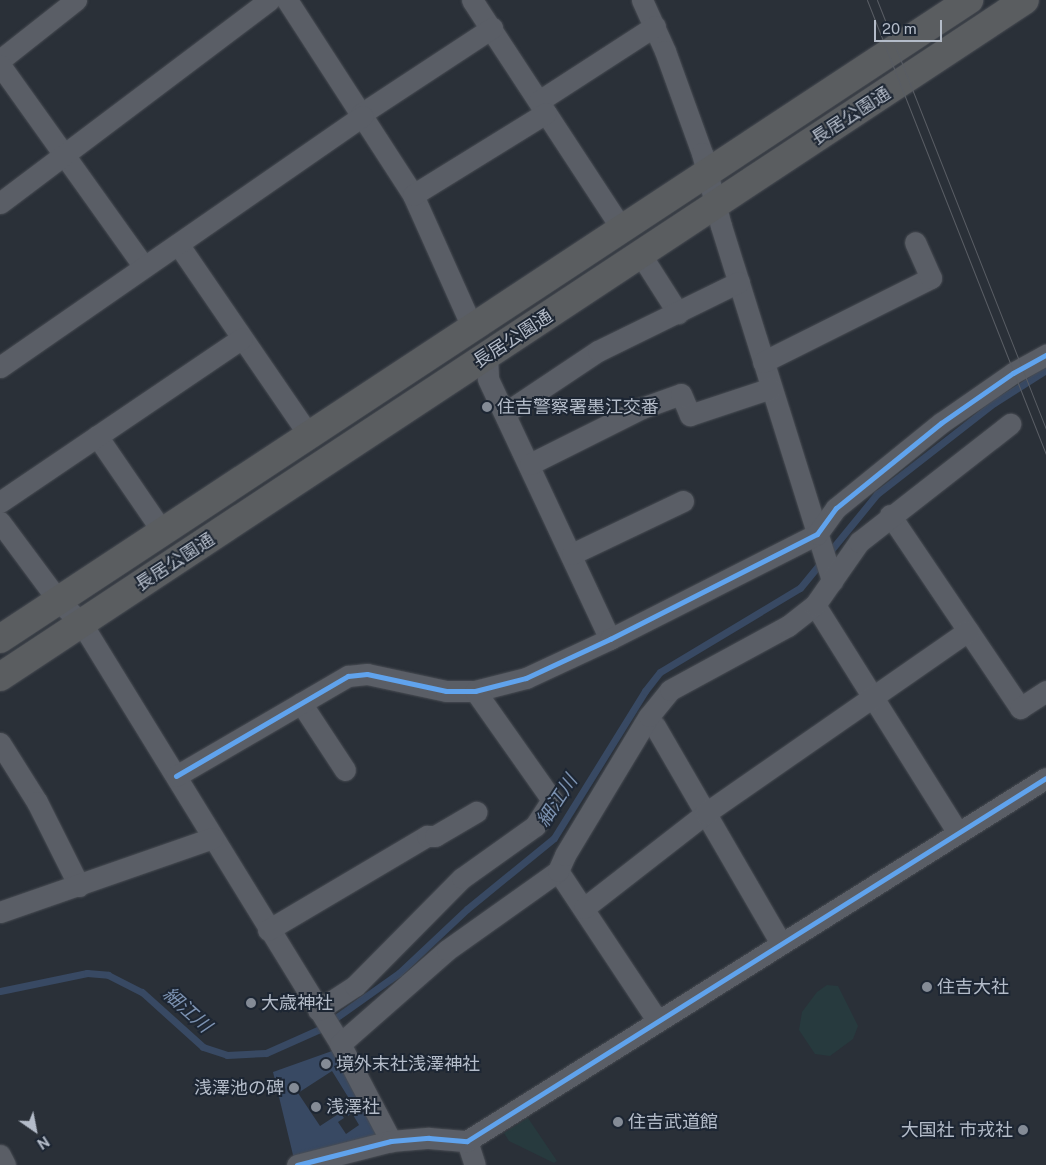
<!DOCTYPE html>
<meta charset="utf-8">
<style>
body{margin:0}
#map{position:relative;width:1046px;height:1165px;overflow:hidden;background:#2a3038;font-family:"Public Sans","Noto Sans JP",sans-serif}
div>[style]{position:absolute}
.green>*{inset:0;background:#273a3e}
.water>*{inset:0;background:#384963}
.stream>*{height:7px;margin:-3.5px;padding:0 3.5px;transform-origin:3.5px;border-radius:3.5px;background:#384963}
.roads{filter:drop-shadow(0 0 1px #484c53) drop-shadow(0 0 1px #484c53)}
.street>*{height:21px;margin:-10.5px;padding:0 10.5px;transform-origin:10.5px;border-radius:10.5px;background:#5a5e66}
.highway>*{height:28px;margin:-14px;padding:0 14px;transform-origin:14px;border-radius:14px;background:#5a5d60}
.tram>*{height:1px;margin:-0.5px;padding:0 0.5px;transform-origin:0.5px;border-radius:0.5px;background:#595d64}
.cycleway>*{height:5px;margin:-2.5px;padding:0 2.5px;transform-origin:2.5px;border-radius:2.5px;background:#60a3ed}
.dots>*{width:14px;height:14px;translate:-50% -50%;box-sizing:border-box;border:2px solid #1d2633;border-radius:50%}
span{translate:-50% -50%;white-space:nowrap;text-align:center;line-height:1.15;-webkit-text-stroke:4px #1d2633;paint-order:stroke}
.street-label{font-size:18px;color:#b4bcc9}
.poi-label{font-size:18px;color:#b4bcc9}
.left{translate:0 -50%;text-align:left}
.right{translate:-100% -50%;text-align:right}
.water-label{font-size:19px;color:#7c92b1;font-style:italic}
.north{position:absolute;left:10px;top:1105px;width:50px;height:50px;-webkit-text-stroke:4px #1d2633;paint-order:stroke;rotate:147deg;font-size:14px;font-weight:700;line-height:20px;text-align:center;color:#b4bcc9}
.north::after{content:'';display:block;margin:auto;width:18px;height:22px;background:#b4bcc9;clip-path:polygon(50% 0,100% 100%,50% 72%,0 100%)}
.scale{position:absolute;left:874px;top:20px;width:68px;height:22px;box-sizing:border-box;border:2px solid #b4bcc9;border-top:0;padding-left:6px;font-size:15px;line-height:18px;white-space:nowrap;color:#b4bcc9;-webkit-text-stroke:4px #1d2633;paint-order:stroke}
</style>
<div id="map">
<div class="green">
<div style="clip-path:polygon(827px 985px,838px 986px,858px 1026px,853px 1039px,830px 1056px,815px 1054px,799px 1030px,802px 1012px,817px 992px)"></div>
<div style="clip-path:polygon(528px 1118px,557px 1161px,554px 1163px,509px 1141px,504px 1133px)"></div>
</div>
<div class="water">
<div style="clip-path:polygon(evenodd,332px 1051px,377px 1132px,374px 1136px,294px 1159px,273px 1072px,332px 1051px,332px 1071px,353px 1105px,345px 1111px,348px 1116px,352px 1113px,359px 1125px,346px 1134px,338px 1122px,344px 1118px,340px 1113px,320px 1126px,298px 1093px,332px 1071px)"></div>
</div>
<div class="stream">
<div style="left:0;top:991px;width:89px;rotate:-11.7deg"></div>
<div style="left:87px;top:973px;width:21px;rotate:5deg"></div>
<div style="left:108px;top:975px;width:38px;rotate:27deg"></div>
<div style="left:142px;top:992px;width:82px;rotate:42deg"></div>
<div style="left:203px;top:1047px;width:25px;rotate:18deg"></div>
<div style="left:227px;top:1055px;width:39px;rotate:-3deg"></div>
<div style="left:266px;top:1053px;width:59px;rotate:-24deg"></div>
<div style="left:320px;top:1029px;width:97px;rotate:-35.3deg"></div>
<div style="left:399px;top:973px;width:93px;rotate:-43.3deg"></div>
<div style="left:467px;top:909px;width:112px;rotate:-39.2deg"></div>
<div style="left:554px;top:838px;width:173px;rotate:-58.2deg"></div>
<div style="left:645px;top:691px;width:24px;rotate:-52deg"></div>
<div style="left:660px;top:672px;width:163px;rotate:-31deg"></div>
<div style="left:800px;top:588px;width:122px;rotate:-50.7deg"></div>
<div style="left:877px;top:494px;width:148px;rotate:-37.9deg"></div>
<div style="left:994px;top:403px;width:62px;rotate:-32.4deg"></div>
</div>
<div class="roads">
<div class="street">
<div style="left:287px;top:0;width:232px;rotate:57.1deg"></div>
<div style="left:413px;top:195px;width:145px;rotate:65.9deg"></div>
<div style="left:472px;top:0;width:274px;rotate:56.8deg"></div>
<div style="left:642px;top:0;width:56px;rotate:65.7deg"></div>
<div style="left:665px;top:51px;width:109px;rotate:70.1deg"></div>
<div style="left:702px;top:153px;width:75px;rotate:75.4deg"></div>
<div style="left:721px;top:226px;width:372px;rotate:72.6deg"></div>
<div style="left:0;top:60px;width:97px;rotate:-38.3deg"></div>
<div style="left:0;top:65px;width:248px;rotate:54.5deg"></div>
<div style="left:539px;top:101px;width:138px;rotate:-32.9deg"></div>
<div style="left:361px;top:114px;width:157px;rotate:-33.3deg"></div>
<div style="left:413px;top:195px;width:156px;rotate:-31.7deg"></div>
<div style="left:0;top:203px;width:337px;rotate:-37deg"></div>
<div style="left:178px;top:244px;width:232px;rotate:55.6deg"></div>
<div style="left:641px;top:255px;width:69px;rotate:57.5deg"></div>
<div style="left:487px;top:357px;width:22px;rotate:87deg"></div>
<div style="left:488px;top:379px;width:287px;rotate:64.9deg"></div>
<div style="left:763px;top:362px;width:188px;rotate:-26.6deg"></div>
<div style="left:931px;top:278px;width:39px;rotate:-114deg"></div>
<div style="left:0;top:367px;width:441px;rotate:-34.7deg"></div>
<div style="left:505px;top:413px;width:112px;rotate:-33.7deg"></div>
<div style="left:598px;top:351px;width:157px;rotate:-26.1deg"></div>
<div style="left:97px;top:436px;width:115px;rotate:55.6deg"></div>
<div style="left:530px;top:464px;width:125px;rotate:-26.6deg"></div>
<div style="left:642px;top:408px;width:41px;rotate:-19.7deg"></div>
<div style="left:681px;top:394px;width:23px;rotate:67deg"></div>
<div style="left:690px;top:415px;width:85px;rotate:-18.4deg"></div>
<div style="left:0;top:502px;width:292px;rotate:-34.1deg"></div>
<div style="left:890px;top:515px;width:233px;rotate:56deg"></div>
<div style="left:1020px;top:708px;width:31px;rotate:-33deg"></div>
<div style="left:0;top:522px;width:97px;rotate:53.4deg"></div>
<div style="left:58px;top:600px;width:34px;rotate:45deg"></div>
<div style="left:82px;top:624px;width:493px;rotate:58.4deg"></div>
<div style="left:340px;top:1044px;width:110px;rotate:62.3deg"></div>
<div style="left:572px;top:554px;width:123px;rotate:-25.5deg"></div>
<div style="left:815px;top:605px;width:269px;rotate:57.9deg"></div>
<div style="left:301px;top:703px;width:80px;rotate:56.7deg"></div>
<div style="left:655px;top:726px;width:251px;rotate:59.9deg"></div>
<div style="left:0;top:743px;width:70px;rotate:57.9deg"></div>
<div style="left:37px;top:802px;width:94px;rotate:63.4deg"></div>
<div style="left:176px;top:776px;width:199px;rotate:-30.2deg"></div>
<div style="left:348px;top:676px;width:19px;rotate:-6deg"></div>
<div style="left:367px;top:674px;width:81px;rotate:12.1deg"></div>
<div style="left:446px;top:691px;width:29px"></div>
<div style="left:475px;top:691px;width:53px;rotate:-14.3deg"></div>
<div style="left:526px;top:678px;width:93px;rotate:-24.9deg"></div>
<div style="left:610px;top:639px;width:232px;rotate:-26.9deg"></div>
<div style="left:817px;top:534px;width:32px;rotate:-54deg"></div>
<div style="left:836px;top:508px;width:135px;rotate:-39deg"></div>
<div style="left:941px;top:423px;width:88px;rotate:-34.8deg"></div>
<div style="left:1013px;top:373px;width:38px;rotate:-29deg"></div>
<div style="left:558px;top:871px;width:179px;rotate:56.4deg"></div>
<div style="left:584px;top:908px;width:155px;rotate:-37.9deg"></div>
<div style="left:706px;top:813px;width:319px;rotate:-34.8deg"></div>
<div style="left:0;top:912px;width:225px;rotate:-19.2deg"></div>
<div style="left:268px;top:930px;width:185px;rotate:-30.6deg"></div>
<div style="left:427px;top:836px;width:8px"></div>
<div style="left:435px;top:836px;width:48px;rotate:-30.3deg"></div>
<div style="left:318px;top:1010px;width:44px;rotate:-33deg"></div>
<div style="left:355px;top:986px;width:152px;rotate:-45.3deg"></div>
<div style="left:462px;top:878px;width:90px;rotate:-35.5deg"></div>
<div style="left:535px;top:826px;width:31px;rotate:-57deg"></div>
<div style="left:552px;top:800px;width:133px;rotate:-125.2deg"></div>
<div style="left:340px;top:1044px;width:142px;rotate:-41.3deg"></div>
<div style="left:447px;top:950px;width:136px;rotate:-35.4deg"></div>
<div style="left:558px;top:871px;width:17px;rotate:-66deg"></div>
<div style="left:565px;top:855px;width:162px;rotate:-58.9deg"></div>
<div style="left:649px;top:716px;width:33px;rotate:-51deg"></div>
<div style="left:670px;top:690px;width:134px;rotate:-28.5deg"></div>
<div style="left:788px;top:626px;width:34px;rotate:-38deg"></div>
<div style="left:815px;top:605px;width:77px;rotate:-55.1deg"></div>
<div style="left:859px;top:542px;width:192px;rotate:-38deg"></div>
<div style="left:467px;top:1141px;width:25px;rotate:72deg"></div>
<div style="left:0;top:1155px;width:11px;rotate:63deg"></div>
<div style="left:297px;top:1165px;width:97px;rotate:-14.3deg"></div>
<div style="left:391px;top:1141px;width:38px;rotate:-5deg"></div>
<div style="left:429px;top:1138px;width:38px;rotate:5deg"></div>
<div style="left:467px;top:1141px;width:683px;rotate:-32.09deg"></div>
</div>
<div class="highway">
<div style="left:0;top:639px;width:1161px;rotate:-33.4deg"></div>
<div style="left:0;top:677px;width:1228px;rotate:-33.44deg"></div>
</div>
</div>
<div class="tram">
<div style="left:867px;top:0;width:488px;rotate:68.5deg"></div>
<div style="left:877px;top:0;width:462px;rotate:68.5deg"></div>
</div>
<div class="cycleway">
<div style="left:176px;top:776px;width:199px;rotate:-30.2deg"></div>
<div style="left:348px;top:676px;width:19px;rotate:-6deg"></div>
<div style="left:367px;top:674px;width:81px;rotate:12.1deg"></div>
<div style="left:446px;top:691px;width:29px"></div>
<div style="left:475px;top:691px;width:53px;rotate:-14.3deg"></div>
<div style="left:526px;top:678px;width:93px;rotate:-24.9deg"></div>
<div style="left:610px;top:639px;width:232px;rotate:-26.9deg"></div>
<div style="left:817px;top:534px;width:32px;rotate:-54deg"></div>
<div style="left:836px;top:508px;width:135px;rotate:-39deg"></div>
<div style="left:941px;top:423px;width:88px;rotate:-34.8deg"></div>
<div style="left:1013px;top:373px;width:38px;rotate:-29deg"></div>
<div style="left:297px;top:1165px;width:97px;rotate:-14.3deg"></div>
<div style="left:391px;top:1141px;width:38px;rotate:-5deg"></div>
<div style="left:429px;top:1138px;width:38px;rotate:5deg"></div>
<div style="left:467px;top:1141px;width:683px;rotate:-32.09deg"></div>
</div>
<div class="dots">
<div style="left:487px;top:407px;background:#848b96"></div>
<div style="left:927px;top:987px;background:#848b96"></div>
<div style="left:251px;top:1003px;background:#848b96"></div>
<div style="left:326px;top:1064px;background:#848b96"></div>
<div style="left:294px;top:1088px;background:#848b96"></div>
<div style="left:316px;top:1107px;background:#848b96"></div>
<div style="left:618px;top:1122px;background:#848b96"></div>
<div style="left:1023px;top:1130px;background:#848b96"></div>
</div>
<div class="street-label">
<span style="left:851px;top:116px;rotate:-33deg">長居公園通</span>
<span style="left:513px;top:339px;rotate:-33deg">長居公園通</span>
<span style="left:175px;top:562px;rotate:-33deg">長居公園通</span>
</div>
<div class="poi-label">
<span class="left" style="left:497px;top:407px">住吉警察署墨江交番</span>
<span class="left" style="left:937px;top:987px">住吉大社</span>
<span class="left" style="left:261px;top:1003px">大歳神社</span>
<span class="left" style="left:336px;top:1064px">境外末社浅澤神社</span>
<span class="right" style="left:284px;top:1088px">浅澤池の碑</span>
<span class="left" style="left:326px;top:1107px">浅澤社</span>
<span class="left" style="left:628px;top:1122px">住吉武道館</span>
<span class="right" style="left:1013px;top:1130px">大国社 市戎社</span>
</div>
<div class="water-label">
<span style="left:557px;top:801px;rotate:-57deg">細江川</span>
<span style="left:187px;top:1010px;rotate:42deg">細江川</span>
</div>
<div class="north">N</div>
<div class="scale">20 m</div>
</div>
